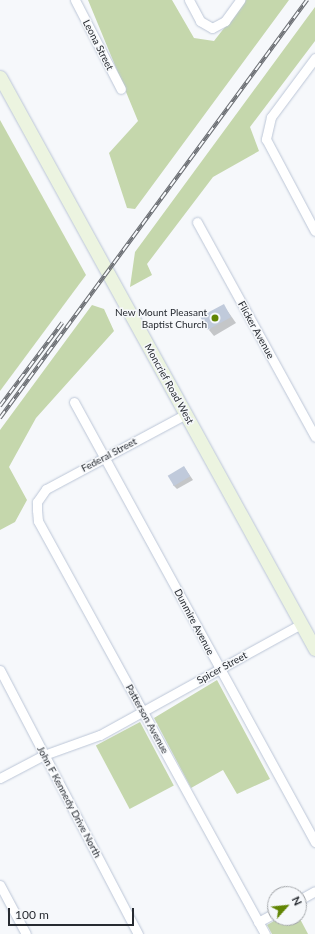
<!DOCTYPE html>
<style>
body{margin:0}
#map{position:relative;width:315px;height:934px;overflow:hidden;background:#f6f8fb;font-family:Lato,sans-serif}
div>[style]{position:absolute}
.green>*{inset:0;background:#c5d7ac;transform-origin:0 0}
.shadow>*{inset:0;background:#0003}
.building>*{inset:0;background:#c0cadb;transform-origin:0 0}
.roads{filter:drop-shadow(0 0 1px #bcc6d7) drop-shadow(0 0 1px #bcc6d7)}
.street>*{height:9px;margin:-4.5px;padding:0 4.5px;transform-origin:4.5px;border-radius:4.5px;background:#fff}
.secondary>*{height:13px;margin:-6.5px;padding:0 6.5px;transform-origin:6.5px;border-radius:6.5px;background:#ecf4e0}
.rail>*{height:4px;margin-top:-2px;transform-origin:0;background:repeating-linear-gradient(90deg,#f6f8fb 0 8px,#6c6f74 0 16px);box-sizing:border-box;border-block:1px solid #6c6f74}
.dots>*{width:11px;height:11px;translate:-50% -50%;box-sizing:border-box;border:2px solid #f6f8fb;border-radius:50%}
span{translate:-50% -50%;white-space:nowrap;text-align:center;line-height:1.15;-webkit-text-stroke:3px #f6f8fb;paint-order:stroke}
.street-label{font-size:10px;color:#272b31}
.poi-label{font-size:10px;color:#272b31}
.right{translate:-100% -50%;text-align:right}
.north{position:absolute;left:267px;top:886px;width:40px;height:40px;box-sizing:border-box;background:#f6f8fb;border:1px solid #a3a6aa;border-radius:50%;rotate:63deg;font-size:11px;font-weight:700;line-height:16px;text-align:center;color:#272b31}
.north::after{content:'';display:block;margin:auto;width:14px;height:18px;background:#618503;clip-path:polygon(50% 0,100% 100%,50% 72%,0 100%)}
.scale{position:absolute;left:8px;top:908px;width:126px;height:18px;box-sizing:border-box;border:2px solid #272b31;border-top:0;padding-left:5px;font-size:12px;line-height:14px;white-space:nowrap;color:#272b31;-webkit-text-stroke:3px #f6f8fb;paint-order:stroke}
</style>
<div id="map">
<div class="green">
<div style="clip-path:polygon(88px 0,172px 0,194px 38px,214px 41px,246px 0,289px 0,135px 209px,127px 208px,109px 153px,138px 121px)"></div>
<div style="clip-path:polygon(315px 7px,315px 41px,250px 127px,259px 151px,213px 177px,147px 264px,152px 275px,130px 287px,135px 252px)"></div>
<div style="clip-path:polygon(0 120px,86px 275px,0 391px)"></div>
<div style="clip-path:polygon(92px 305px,104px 309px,114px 331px,36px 418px,9px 467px,27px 500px,15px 522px,0 530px,0 430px)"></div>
<div style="clip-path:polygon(217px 680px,270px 779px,237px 794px,223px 770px,191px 788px,154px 718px)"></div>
<div style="left:140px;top:722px;width:72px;height:50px;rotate:62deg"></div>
<div style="clip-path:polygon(299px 917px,308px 934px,272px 934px,267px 925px,279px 918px)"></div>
</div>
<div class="shadow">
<div style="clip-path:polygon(224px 306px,236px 323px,214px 336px,209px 330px)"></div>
<div style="clip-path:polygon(184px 467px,193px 480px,177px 489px,173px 485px)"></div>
</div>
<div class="building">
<div style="left:224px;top:304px;width:15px;height:27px;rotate:62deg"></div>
<div style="left:184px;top:466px;width:12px;height:19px;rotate:59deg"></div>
</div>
<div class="roads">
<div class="street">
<div style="left:75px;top:0;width:100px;rotate:62.7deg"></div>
<div style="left:189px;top:0;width:24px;rotate:62deg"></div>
<div style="left:200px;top:21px;width:14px;rotate:30deg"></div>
<div style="left:212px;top:28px;width:15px;rotate:-28deg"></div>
<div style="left:225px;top:21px;width:26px;rotate:-54deg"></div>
<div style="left:315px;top:58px;width:74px;rotate:126.7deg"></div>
<div style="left:271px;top:117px;width:23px;rotate:103deg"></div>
<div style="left:266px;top:139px;width:104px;rotate:62deg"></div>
<div style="left:197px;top:222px;width:245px;rotate:61.2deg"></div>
<div style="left:74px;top:402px;width:502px;rotate:61.29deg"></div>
<div style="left:186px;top:414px;width:159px;rotate:151.8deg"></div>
<div style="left:46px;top:489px;width:16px;rotate:125deg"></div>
<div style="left:37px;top:502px;width:8px;rotate:90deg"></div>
<div style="left:37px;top:510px;width:11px;rotate:85deg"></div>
<div style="left:38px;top:521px;width:471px;rotate:61.2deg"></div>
<div style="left:0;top:670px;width:298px;rotate:62.4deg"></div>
<div style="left:0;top:778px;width:50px;rotate:-27.6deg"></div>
<div style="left:44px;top:755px;width:59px;rotate:-19.7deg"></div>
<div style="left:100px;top:735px;width:230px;rotate:-28.9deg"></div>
<div style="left:0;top:885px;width:55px;rotate:62deg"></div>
<div style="left:299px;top:900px;width:18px;rotate:-29deg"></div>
<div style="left:258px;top:922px;width:19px;rotate:-28deg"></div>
</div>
<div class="secondary">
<div style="left:0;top:77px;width:653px;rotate:61.16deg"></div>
</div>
</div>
<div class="rail">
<div style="left:0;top:406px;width:104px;rotate:-53.2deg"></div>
<div style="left:0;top:418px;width:519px;rotate:-53.7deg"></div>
</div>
<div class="dots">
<div style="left:215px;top:318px;background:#618503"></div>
</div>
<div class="street-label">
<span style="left:98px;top:45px;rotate:63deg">Leona Street</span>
<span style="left:256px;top:330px;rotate:61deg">Flicker Avenue</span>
<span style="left:169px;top:384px;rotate:61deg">Moncrief Road West</span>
<span style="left:109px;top:455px;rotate:-28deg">Federal Street</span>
<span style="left:194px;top:622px;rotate:62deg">Dunmire Avenue</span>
<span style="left:222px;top:668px;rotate:-29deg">Spicer Street</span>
<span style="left:147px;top:719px;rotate:61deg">Patterson Avenue</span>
<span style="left:69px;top:802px;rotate:62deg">John F Kennedy Drive North</span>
</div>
<div class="poi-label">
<span class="right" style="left:207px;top:318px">New Mount Pleasant<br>Baptist Church</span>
</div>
<div class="north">N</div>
<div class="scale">100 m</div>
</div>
